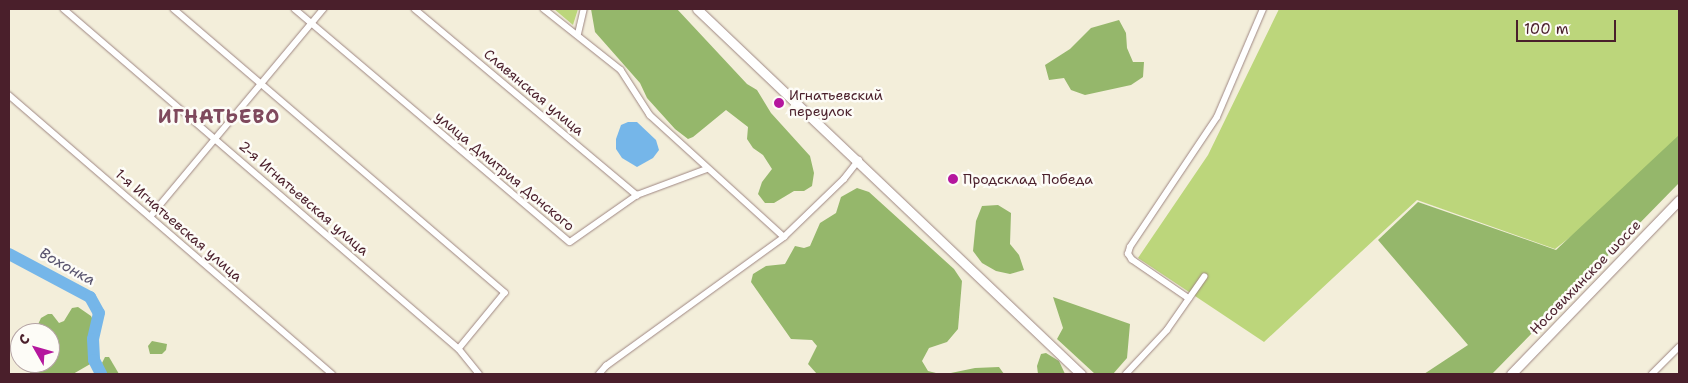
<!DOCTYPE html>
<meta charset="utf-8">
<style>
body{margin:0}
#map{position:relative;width:1688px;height:383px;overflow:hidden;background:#f3eeda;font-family:"Shantell Sans",sans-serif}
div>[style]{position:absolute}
.green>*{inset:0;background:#bcd67b}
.forest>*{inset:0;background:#95b76b}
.water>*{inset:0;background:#75b6e9}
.river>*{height:12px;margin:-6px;padding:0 6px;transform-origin:6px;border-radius:6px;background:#75b6e9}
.roads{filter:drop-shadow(0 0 1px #9e8682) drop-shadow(0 0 1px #9e8682)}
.street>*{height:5.5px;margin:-2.75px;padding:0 2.75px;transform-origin:2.75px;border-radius:2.75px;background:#fff}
.secondary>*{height:9px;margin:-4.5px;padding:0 4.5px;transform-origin:4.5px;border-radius:4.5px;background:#fff}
.dots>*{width:14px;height:14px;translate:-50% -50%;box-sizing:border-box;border:2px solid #fdfcf7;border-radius:50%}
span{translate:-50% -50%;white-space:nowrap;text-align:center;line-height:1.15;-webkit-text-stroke:5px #fdfcf7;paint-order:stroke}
.street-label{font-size:14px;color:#4a1f2b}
.poi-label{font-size:14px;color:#4a1f2b}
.left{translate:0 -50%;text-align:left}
.water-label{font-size:15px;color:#59546e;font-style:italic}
.district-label{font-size:19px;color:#7f495d;font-weight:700;letter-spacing:1px}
.frame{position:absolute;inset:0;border:10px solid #4a1f2b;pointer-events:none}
.north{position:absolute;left:10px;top:323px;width:50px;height:50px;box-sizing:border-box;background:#fdfcf7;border:1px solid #b5a4a5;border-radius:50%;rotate:308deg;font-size:14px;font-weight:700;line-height:20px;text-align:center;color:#4a1f2b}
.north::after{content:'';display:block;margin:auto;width:18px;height:22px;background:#b5179e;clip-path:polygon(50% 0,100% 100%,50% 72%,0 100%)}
.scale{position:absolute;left:1516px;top:20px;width:100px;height:22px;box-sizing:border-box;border:2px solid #4a1f2b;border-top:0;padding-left:6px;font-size:15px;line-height:18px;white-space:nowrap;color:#4a1f2b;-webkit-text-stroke:4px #fdfcf7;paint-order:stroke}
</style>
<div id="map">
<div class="green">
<div style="clip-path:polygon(554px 9px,578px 9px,573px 25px)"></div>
<div style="clip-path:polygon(1279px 9px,1679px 9px,1679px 152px,1555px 249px,1417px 200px,1264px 342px,1138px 258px,1208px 155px)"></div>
</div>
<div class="forest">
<div style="clip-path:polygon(591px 9px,677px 9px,747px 84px,757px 90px,771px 113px,810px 156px,814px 173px,812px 186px,804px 191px,794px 191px,774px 203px,765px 203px,758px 194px,762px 182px,772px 169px,763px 155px,753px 148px,747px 139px,748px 127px,726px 110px,693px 137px,688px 139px,675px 129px,647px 98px,640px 83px,595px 32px)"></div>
<div style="clip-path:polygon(1119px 20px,1126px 33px,1127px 48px,1133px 62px,1144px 62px,1143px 77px,1131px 85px,1085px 95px,1071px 90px,1064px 78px,1049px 80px,1045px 65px,1070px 49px,1091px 28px)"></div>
<div style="clip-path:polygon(1679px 135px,1679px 183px,1492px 374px,1424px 374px,1468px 345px,1378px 240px,1418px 202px,1556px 250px)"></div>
<div style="clip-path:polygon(857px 188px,869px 192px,954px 269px,962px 281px,958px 329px,947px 342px,929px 348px,922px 361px,928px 371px,940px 374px,817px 374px,808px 364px,817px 346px,812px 340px,791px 339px,751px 282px,753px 274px,766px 266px,785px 264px,795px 246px,804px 248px,810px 246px,820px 223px,836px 213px,841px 197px)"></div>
<div style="clip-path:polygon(998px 205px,1011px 213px,1010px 244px,1019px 255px,1024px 270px,1010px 274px,996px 271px,982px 263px,973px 251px,976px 221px,982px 206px)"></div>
<div style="clip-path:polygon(1053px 297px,1130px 324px,1127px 358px,1113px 374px,1095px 374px,1057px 339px,1063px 328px)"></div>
<div style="clip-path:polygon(78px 307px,91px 316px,94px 322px,88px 347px,92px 363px,73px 374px,30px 374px,32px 363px,50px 363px,50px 333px,34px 333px,41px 318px,48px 314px,52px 314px,59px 323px,64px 321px,72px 308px)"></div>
<div style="clip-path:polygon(152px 341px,167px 344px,166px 350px,162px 354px,150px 354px,148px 346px)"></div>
<div style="clip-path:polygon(1046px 353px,1059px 361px,1065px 374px,1038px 374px,1037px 366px,1041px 354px)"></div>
<div style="clip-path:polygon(105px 357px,109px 357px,119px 374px,106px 374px,102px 363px)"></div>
<div style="clip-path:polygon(999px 367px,1004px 374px,946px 374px,975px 368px)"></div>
</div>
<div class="water">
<div style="clip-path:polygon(628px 122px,637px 122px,656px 140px,659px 150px,653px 158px,637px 167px,622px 158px,616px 149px,616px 139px,621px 125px)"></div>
</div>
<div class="river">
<div style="left:9px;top:254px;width:92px;rotate:28deg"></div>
<div style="left:90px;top:297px;width:18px;rotate:61deg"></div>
<div style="left:99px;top:313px;width:27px;rotate:103deg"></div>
<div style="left:93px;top:339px;width:21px;rotate:87deg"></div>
<div style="left:94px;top:360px;width:16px;rotate:63deg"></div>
</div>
<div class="roads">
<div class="street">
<div style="left:64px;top:9px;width:521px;rotate:40.72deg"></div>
<div style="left:459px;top:349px;width:32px;rotate:51deg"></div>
<div style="left:174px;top:9px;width:436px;rotate:40.6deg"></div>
<div style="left:505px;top:293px;width:72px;rotate:129.4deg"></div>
<div style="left:295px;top:9px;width:360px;rotate:40.3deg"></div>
<div style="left:570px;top:242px;width:82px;rotate:-35deg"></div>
<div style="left:637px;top:195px;width:75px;rotate:-20.4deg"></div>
<div style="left:415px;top:9px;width:290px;rotate:40deg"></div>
<div style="left:544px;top:9px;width:98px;rotate:38.4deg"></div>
<div style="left:621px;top:70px;width:54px;rotate:57.2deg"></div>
<div style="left:650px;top:115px;width:181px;rotate:42.3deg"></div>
<div style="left:578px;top:34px;width:26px;rotate:-77deg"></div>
<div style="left:9px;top:95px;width:427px;rotate:40.8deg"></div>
<div style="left:150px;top:217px;width:271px;rotate:-50.2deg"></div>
<div style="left:1189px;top:299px;width:69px;rotate:-145.6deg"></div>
<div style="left:1132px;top:260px;width:7px;rotate:-124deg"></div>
<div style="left:1128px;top:254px;width:7px;rotate:-74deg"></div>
<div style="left:1130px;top:247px;width:156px;rotate:-56.2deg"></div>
<div style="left:1217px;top:117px;width:117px;rotate:-66.9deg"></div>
<div style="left:599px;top:374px;width:11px;rotate:-49deg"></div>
<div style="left:606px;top:366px;width:220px;rotate:-35.9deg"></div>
<div style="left:784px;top:237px;width:83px;rotate:-44deg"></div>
<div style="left:844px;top:179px;width:24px;rotate:-52deg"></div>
<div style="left:1126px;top:374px;width:60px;rotate:-47deg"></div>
<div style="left:1167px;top:330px;width:65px;rotate:-55.1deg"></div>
<div style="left:1652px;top:374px;width:38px;rotate:-45deg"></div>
</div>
<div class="secondary">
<div style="left:697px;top:9px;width:530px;rotate:43.55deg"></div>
<div style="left:1511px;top:374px;width:242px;rotate:-46deg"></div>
</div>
</div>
<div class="dots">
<div style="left:779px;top:103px;background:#b5179e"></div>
<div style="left:953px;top:179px;background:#b5179e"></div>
</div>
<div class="street-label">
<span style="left:534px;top:92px;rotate:40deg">Славянская улица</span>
<span style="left:505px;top:171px;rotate:40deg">улица Дмитрия Донского</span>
<span style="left:304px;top:198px;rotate:41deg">2-я Игнатьевская улица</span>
<span style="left:179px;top:225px;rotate:41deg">1-я Игнатьевская улица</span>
<span style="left:1585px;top:277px;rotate:-46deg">Носовихинское шоссе</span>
</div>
<div class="poi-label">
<span class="left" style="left:789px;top:103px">Игнатьевский<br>переулок</span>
<span class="left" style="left:963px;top:179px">Продсклад Победа</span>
</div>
<div class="water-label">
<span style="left:67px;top:267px;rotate:29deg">Вохонка</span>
</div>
<div class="district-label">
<span style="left:219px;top:117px">ИГНАТЬЕВО</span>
</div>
<div class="frame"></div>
<div class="north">С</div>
<div class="scale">100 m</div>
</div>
